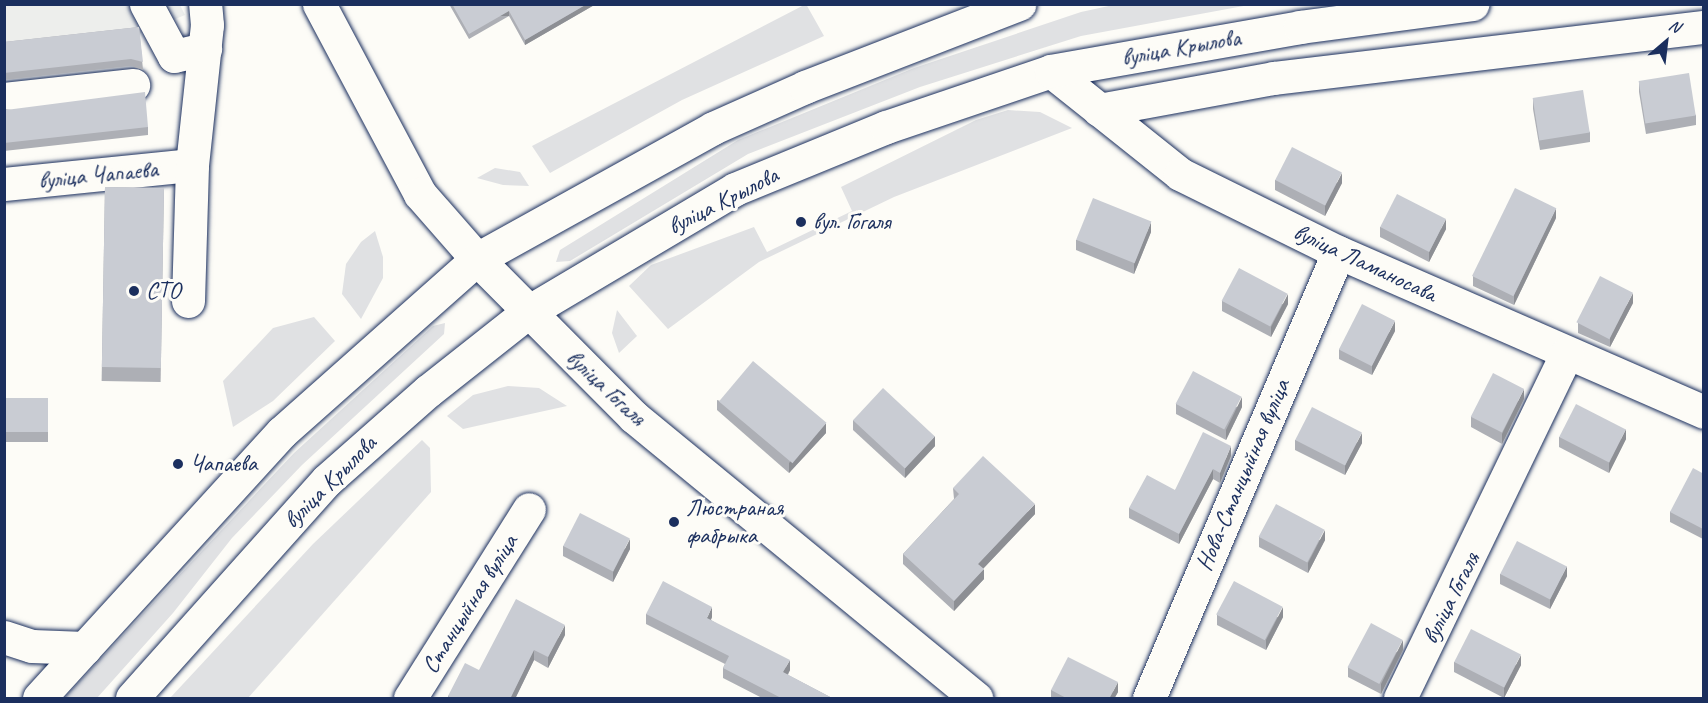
<!DOCTYPE html>
<meta charset="utf-8">
<style>
body{margin:0}
#map{position:relative;width:1708px;height:703px;overflow:hidden;background:#fdfcf7;font-family:Caveat,sans-serif}
div>[style]{position:absolute}
.built>*{inset:0;background:#edeeec}
.green>*{inset:0;background:#e0e1e3}
.roads{filter:drop-shadow(0 0 2px #1b2f5e) drop-shadow(0 0 2px #1b2f5e)}
.minor>*{height:33px;margin:-16.5px;padding:0 16.5px;transform-origin:16.5px;border-radius:16.5px;background:#fdfcf7}
.major>*{height:33px;margin:-16.5px;padding:0 16.5px;transform-origin:16.5px;border-radius:16.5px;background:#fdfcf7}
.wall>*{inset:0;background:#adafb5;transform-origin:0 0}
.shaded-wall>*{inset:0;background:#8d8f94;transform-origin:0 0}
.building>*{inset:0;background:#c9ccd3;transform-origin:0 0}
.dots>*{width:16px;height:16px;translate:-50% -50%;box-sizing:border-box;border:3px solid #fdfcf7;border-radius:50%}
span{translate:-50% -50%;white-space:nowrap;text-align:center;line-height:1.15;-webkit-text-stroke:6px #fdfcf7;paint-order:stroke}
.street-label{font-size:24px;color:#1b2f5e}
.poi-label{font-size:24px;color:#1b2f5e}
.left{translate:0 -50%;text-align:left}
.frame{position:absolute;inset:0;border:6px solid #1b2f5e;pointer-events:none}
.north{position:absolute;left:1636px;top:12px;width:60px;height:60px;-webkit-text-stroke:4px #fdfcf7;paint-order:stroke;rotate:28deg;font-size:16px;font-weight:700;line-height:24px;text-align:center;color:#1b2f5e}
.north::after{content:'';display:block;margin:auto;width:21px;height:27px;background:#1b2f5e;clip-path:polygon(50% 0,100% 100%,50% 72%,0 100%)}
</style>
<div id="map">
<div class="built">
<div style="clip-path:polygon(4px 5px,180px 5px,185px 15px,139px 34px,145px 106px,5px 146px)"></div>
</div>
<div class="green">
<div style="clip-path:polygon(806px 4px,824px 36px,682px 100px,550px 173px,532px 146px)"></div>
<div style="clip-path:polygon(1118px 4px,1249px 5px,1081px 36px,920px 87px,748px 154px,570px 261px,556px 262px,560px 250px,738px 140px,914px 68px,1081px 12px)"></div>
<div style="clip-path:polygon(1008px 110px,1040px 112px,1072px 128px,894px 197px,759px 262px,668px 329px,629px 286px,651px 265px,754px 227px,767px 252px,852px 211px,841px 187px,976px 120px)"></div>
<div style="clip-path:polygon(495px 168px,520px 172px,529px 186px,503px 185px,477px 178px)"></div>
<div style="clip-path:polygon(375px 231px,383px 257px,383px 278px,361px 319px,342px 294px,346px 264px,361px 242px)"></div>
<div style="clip-path:polygon(617px 310px,637px 336px,619px 353px,612px 333px)"></div>
<div style="clip-path:polygon(314px 317px,335px 341px,273px 401px,233px 427px,223px 381px,273px 328px)"></div>
<div style="clip-path:polygon(445px 323px,444px 334px,302px 465px,232px 538px,173px 613px,97px 698px,64px 698px,294px 453px,433px 326px)"></div>
<div style="clip-path:polygon(508px 386px,539px 388px,567px 406px,463px 429px,447px 416px,473px 395px)"></div>
<div style="clip-path:polygon(422px 440px,430px 448px,431px 492px,248px 698px,170px 698px,313px 544px)"></div>
</div>
<div class="roads">
<div class="minor">
<div style="left:146px;top:4px;width:59px;rotate:61.7deg"></div>
<div style="left:174px;top:56px;width:32px;rotate:-13deg"></div>
<div style="left:1051px;top:71px;width:165px;rotate:38.6deg"></div>
<div style="left:1180px;top:174px;width:176px;rotate:26.3deg"></div>
<div style="left:1338px;top:252px;width:399px;rotate:23.6deg"></div>
<div style="left:4px;top:99px;width:130px;rotate:-6.2deg"></div>
<div style="left:1099px;top:110px;width:178px;rotate:-10.4deg"></div>
<div style="left:1274px;top:78px;width:433px;rotate:-6.8deg"></div>
<div style="left:4px;top:184px;width:189px;rotate:-5.8deg"></div>
<div style="left:188px;top:301px;width:136px;rotate:-88.3deg"></div>
<div style="left:192px;top:165px;width:141px;rotate:-83.9deg"></div>
<div style="left:207px;top:25px;width:21px;rotate:-95deg"></div>
<div style="left:4px;top:637px;width:29px;rotate:18deg"></div>
<div style="left:32px;top:646px;width:53px;rotate:2.2deg"></div>
<div style="left:410px;top:698px;width:223px;rotate:-57.8deg"></div>
<div style="left:1149px;top:698px;width:484px;rotate:-67deg"></div>
<div style="left:1400px;top:698px;width:383px;rotate:-64.2deg"></div>
</div>
<div class="major">
<div style="left:319px;top:4px;width:215px;rotate:62deg"></div>
<div style="left:420px;top:194px;width:86px;rotate:48.8deg"></div>
<div style="left:477px;top:259px;width:223px;rotate:45.2deg"></div>
<div style="left:634px;top:417px;width:443px;rotate:39.4deg"></div>
<div style="left:39px;top:698px;width:360px;rotate:-47.6deg"></div>
<div style="left:282px;top:432px;width:261px;rotate:-41.6deg"></div>
<div style="left:477px;top:259px;width:270px;rotate:-29deg"></div>
<div style="left:713px;top:128px;width:101px;rotate:-24deg"></div>
<div style="left:805px;top:87px;width:230px;rotate:-21.2deg"></div>
<div style="left:132px;top:698px;width:292px;rotate:-48.2deg"></div>
<div style="left:327px;top:480px;width:135px;rotate:-41.4deg"></div>
<div style="left:428px;top:391px;width:127px;rotate:-38.3deg"></div>
<div style="left:528px;top:312px;width:241px;rotate:-30.7deg"></div>
<div style="left:735px;top:189px;width:163px;rotate:-22.3deg"></div>
<div style="left:886px;top:127px;width:174px;rotate:-18.7deg"></div>
<div style="left:1051px;top:71px;width:253px;rotate:-10deg"></div>
<div style="left:1300px;top:27px;width:174px;rotate:-7.6deg"></div>
</div>
</div>
<div class="wall">
<div style="clip-path:polygon(449px 4px,596px 4px,525px 45px,509px 16px,469px 39px)"></div>
<div style="clip-path:polygon(139px 27px,143px 70px,131px 66px,4px 80px,4px 42px)"></div>
<div style="clip-path:polygon(1639px 82px,1696px 115px,1696px 125px,1646px 134px,1639px 92px)"></div>
<div style="clip-path:polygon(1533px 99px,1590px 132px,1590px 142px,1540px 150px,1533px 109px)"></div>
<div style="clip-path:polygon(4px 109px,148px 127px,148px 135px,4px 151px)"></div>
<div style="clip-path:polygon(1275px 180px,1342px 183px,1325px 216px,1275px 190px)"></div>
<div style="left:105px;top:187px;width:59px;height:194px;rotate:1deg"></div>
<div style="clip-path:polygon(1556px 218px,1514px 305px,1473px 286px,1473px 276px)"></div>
<div style="clip-path:polygon(1380px 227px,1446px 229px,1429px 262px,1380px 237px)"></div>
<div style="clip-path:polygon(1151px 232px,1134px 274px,1076px 250px,1076px 240px)"></div>
<div style="clip-path:polygon(1222px 301px,1288px 304px,1271px 337px,1222px 311px)"></div>
<div style="clip-path:polygon(1633px 303px,1610px 347px,1578px 333px,1578px 323px)"></div>
<div style="clip-path:polygon(1395px 331px,1372px 375px,1339px 359px,1339px 349px)"></div>
<div style="left:4px;top:398px;width:44px;height:44px"></div>
<div style="clip-path:polygon(1524px 399px,1502px 444px,1471px 427px,1471px 417px)"></div>
<div style="clip-path:polygon(717px 400px,826px 433px,789px 473px,717px 410px)"></div>
<div style="clip-path:polygon(1176px 404px,1242px 407px,1226px 440px,1176px 414px)"></div>
<div style="clip-path:polygon(853px 420px,935px 446px,905px 478px,853px 430px)"></div>
<div style="clip-path:polygon(1559px 437px,1626px 439px,1609px 473px,1559px 447px)"></div>
<div style="clip-path:polygon(1295px 440px,1362px 443px,1345px 475px,1295px 450px)"></div>
<div style="clip-path:polygon(1231px 456px,1220px 483px,1213px 479px,1179px 544px,1129px 518px,1129px 508px,1175px 490px)"></div>
<div style="clip-path:polygon(1704px 474px,1704px 537px,1703px 539px,1670px 522px,1670px 512px)"></div>
<div style="clip-path:polygon(953px 488px,1035px 514px,983px 569px,984px 579px,954px 611px,903px 564px,903px 554px,954px 499px)"></div>
<div style="clip-path:polygon(1259px 537px,1325px 540px,1308px 573px,1259px 547px)"></div>
<div style="clip-path:polygon(563px 546px,630px 549px,613px 582px,563px 556px)"></div>
<div style="clip-path:polygon(1500px 574px,1567px 576px,1550px 609px,1500px 584px)"></div>
<div style="clip-path:polygon(646px 614px,712px 617px,711px 620px,790px 670px,788px 675px,834px 699px,764px 699px,723px 678px,723px 668px,725px 664px,646px 624px)"></div>
<div style="clip-path:polygon(1217px 615px,1283px 617px,1266px 650px,1217px 625px)"></div>
<div style="clip-path:polygon(565px 635px,548px 668px,534px 660px,515px 699px,448px 699px,448px 696px,479px 670px)"></div>
<div style="clip-path:polygon(1403px 650px,1381px 694px,1348px 677px,1348px 667px)"></div>
<div style="clip-path:polygon(1454px 662px,1521px 665px,1504px 698px,1454px 672px)"></div>
<div style="clip-path:polygon(1051px 690px,1118px 692px,1114px 699px,1051px 699px)"></div>
</div>
<div class="shaded-wall">
<div style="clip-path:polygon(587px 4px,596px 4px,525px 45px,525px 40px)"></div>
<div style="left:509px;top:11px;width:5px;height:46px;rotate:90deg"></div>
<div style="clip-path:polygon(1342px 173px,1342px 183px,1325px 216px,1325px 206px)"></div>
<div style="clip-path:polygon(1556px 208px,1556px 218px,1514px 305px,1514px 295px)"></div>
<div style="clip-path:polygon(1446px 219px,1446px 229px,1429px 262px,1429px 252px)"></div>
<div style="clip-path:polygon(1151px 222px,1151px 232px,1134px 274px,1134px 264px)"></div>
<div style="clip-path:polygon(1633px 293px,1633px 303px,1610px 347px,1610px 337px)"></div>
<div style="clip-path:polygon(1288px 294px,1288px 304px,1271px 337px,1271px 327px)"></div>
<div style="clip-path:polygon(1395px 321px,1395px 331px,1372px 375px,1372px 365px)"></div>
<div style="clip-path:polygon(1524px 389px,1524px 399px,1502px 444px,1502px 434px)"></div>
<div style="clip-path:polygon(1242px 397px,1242px 407px,1226px 440px,1226px 430px)"></div>
<div style="clip-path:polygon(826px 423px,826px 433px,789px 473px,789px 463px)"></div>
<div style="clip-path:polygon(1626px 429px,1626px 439px,1609px 473px,1609px 463px)"></div>
<div style="clip-path:polygon(1362px 433px,1362px 443px,1345px 475px,1345px 465px)"></div>
<div style="clip-path:polygon(935px 436px,935px 446px,905px 478px,905px 468px)"></div>
<div style="clip-path:polygon(1231px 446px,1231px 456px,1220px 483px,1220px 473px)"></div>
<div style="clip-path:polygon(1213px 469px,1213px 479px,1179px 544px,1179px 534px)"></div>
<div style="clip-path:polygon(1035px 504px,1035px 514px,978px 574px,978px 564px)"></div>
<div style="clip-path:polygon(1325px 530px,1325px 540px,1308px 573px,1308px 563px)"></div>
<div style="clip-path:polygon(630px 539px,630px 549px,613px 582px,613px 572px)"></div>
<div style="clip-path:polygon(1567px 566px,1567px 576px,1550px 609px,1550px 599px)"></div>
<div style="clip-path:polygon(984px 569px,984px 579px,954px 611px,954px 601px)"></div>
<div style="clip-path:polygon(712px 607px,712px 617px,707px 628px,707px 618px)"></div>
<div style="clip-path:polygon(1283px 607px,1283px 617px,1266px 650px,1266px 640px)"></div>
<div style="clip-path:polygon(565px 625px,565px 635px,548px 668px,548px 657px)"></div>
<div style="clip-path:polygon(1403px 640px,1403px 650px,1381px 694px,1381px 684px)"></div>
<div style="clip-path:polygon(534px 650px,534px 660px,515px 699px,510px 699px)"></div>
<div style="clip-path:polygon(1521px 655px,1521px 665px,1504px 698px,1504px 688px)"></div>
<div style="clip-path:polygon(790px 660px,790px 670px,783px 682px,783px 672px)"></div>
<div style="clip-path:polygon(1118px 682px,1118px 692px,1114px 699px,1109px 699px)"></div>
</div>
<div class="building">
<div style="clip-path:polygon(452px 4px,587px 4px,525px 40px,509px 11px,469px 34px)"></div>
<div style="clip-path:polygon(139px 27px,143px 62px,131px 59px,4px 73px,4px 42px)"></div>
<div style="left:1689px;top:73px;width:43px;height:51px;rotate:81deg"></div>
<div style="left:1583px;top:90px;width:43px;height:51px;rotate:81deg"></div>
<div style="clip-path:polygon(145px 92px,148px 127px,4px 143px,4px 109px,6px 110px)"></div>
<div style="left:1292px;top:147px;width:56px;height:37px;rotate:27deg"></div>
<div style="left:105px;top:187px;width:59px;height:180px;rotate:1deg"></div>
<div style="left:1515px;top:188px;width:46px;height:98px;rotate:26deg"></div>
<div style="left:1397px;top:194px;width:55px;height:37px;rotate:27deg"></div>
<div style="left:1093px;top:198px;width:63px;height:45px;rotate:22deg"></div>
<div style="left:1239px;top:268px;width:55px;height:37px;rotate:28deg"></div>
<div style="left:1600px;top:276px;width:37px;height:52px;rotate:27deg"></div>
<div style="left:1362px;top:304px;width:37px;height:51px;rotate:27deg"></div>
<div style="left:753px;top:361px;width:96px;height:53px;rotate:40deg"></div>
<div style="left:1193px;top:371px;width:55px;height:37px;rotate:28deg"></div>
<div style="left:1493px;top:373px;width:35px;height:49px;rotate:27deg"></div>
<div style="left:883px;top:388px;width:71px;height:44px;rotate:43deg"></div>
<div style="left:4px;top:398px;width:44px;height:34px"></div>
<div style="left:1576px;top:404px;width:56px;height:37px;rotate:27deg"></div>
<div style="left:1312px;top:407px;width:56px;height:37px;rotate:27deg"></div>
<div style="clip-path:polygon(1203px 432px,1231px 446px,1220px 473px,1213px 469px,1179px 534px,1129px 508px,1147px 475px,1175px 490px)"></div>
<div style="clip-path:polygon(983px 456px,1035px 504px,978px 564px,984px 569px,954px 601px,903px 554px,959px 494px,953px 488px)"></div>
<div style="clip-path:polygon(1693px 468px,1704px 474px,1703px 529px,1670px 512px)"></div>
<div style="left:1276px;top:504px;width:55px;height:37px;rotate:28deg"></div>
<div style="left:580px;top:513px;width:56px;height:37px;rotate:27deg"></div>
<div style="left:1517px;top:541px;width:56px;height:37px;rotate:27deg"></div>
<div style="clip-path:polygon(663px 581px,712px 607px,707px 618px,790px 660px,783px 672px,834px 699px,783px 699px,723px 668px,729px 656px,646px 614px)"></div>
<div style="left:1234px;top:581px;width:55px;height:38px;rotate:28deg"></div>
<div style="clip-path:polygon(516px 599px,565px 625px,548px 657px,534px 650px,510px 699px,453px 699px,448px 696px,465px 663px,479px 670px)"></div>
<div style="left:1371px;top:623px;width:36px;height:50px;rotate:28deg"></div>
<div style="left:1471px;top:629px;width:56px;height:37px;rotate:27deg"></div>
<div style="clip-path:polygon(1068px 657px,1118px 682px,1109px 699px,1068px 699px,1051px 690px)"></div>
</div>
<div class="dots">
<div style="left:801px;top:222px;background:#1b2f5e"></div>
<div style="left:134px;top:291px;background:#1b2f5e"></div>
<div style="left:178px;top:464px;background:#1b2f5e"></div>
<div style="left:674px;top:522px;background:#1b2f5e"></div>
</div>
<div class="street-label">
<span style="left:1181px;top:48px;rotate:-10deg">вуліца Крылова</span>
<span style="left:98px;top:175px;rotate:-6deg">вуліца Чапаева</span>
<span style="left:723px;top:201px;rotate:-27deg">вуліца Крылова</span>
<span style="left:1365px;top:263px;rotate:25deg">вуліца Ламаносава</span>
<span style="left:606px;top:388px;rotate:43deg">вуліца Гогаля</span>
<span style="left:1243px;top:475px;rotate:-67deg">Нова-Станцыйная вуліца</span>
<span style="left:330px;top:482px;rotate:-45deg">вуліца Крылова</span>
<span style="left:1451px;top:598px;rotate:-63deg">вуліца Гогаля</span>
<span style="left:470px;top:604px;rotate:-58deg">Станцыйная вуліца</span>
</div>
<div class="poi-label">
<span class="left" style="left:813px;top:222px">вул. Гогаля</span>
<span class="left" style="left:146px;top:291px">СТО</span>
<span class="left" style="left:190px;top:464px">Чапаева</span>
<span class="left" style="left:686px;top:522px">Люстраная<br>фабрыка</span>
</div>
<div class="frame"></div>
<div class="north">N</div>
</div>
